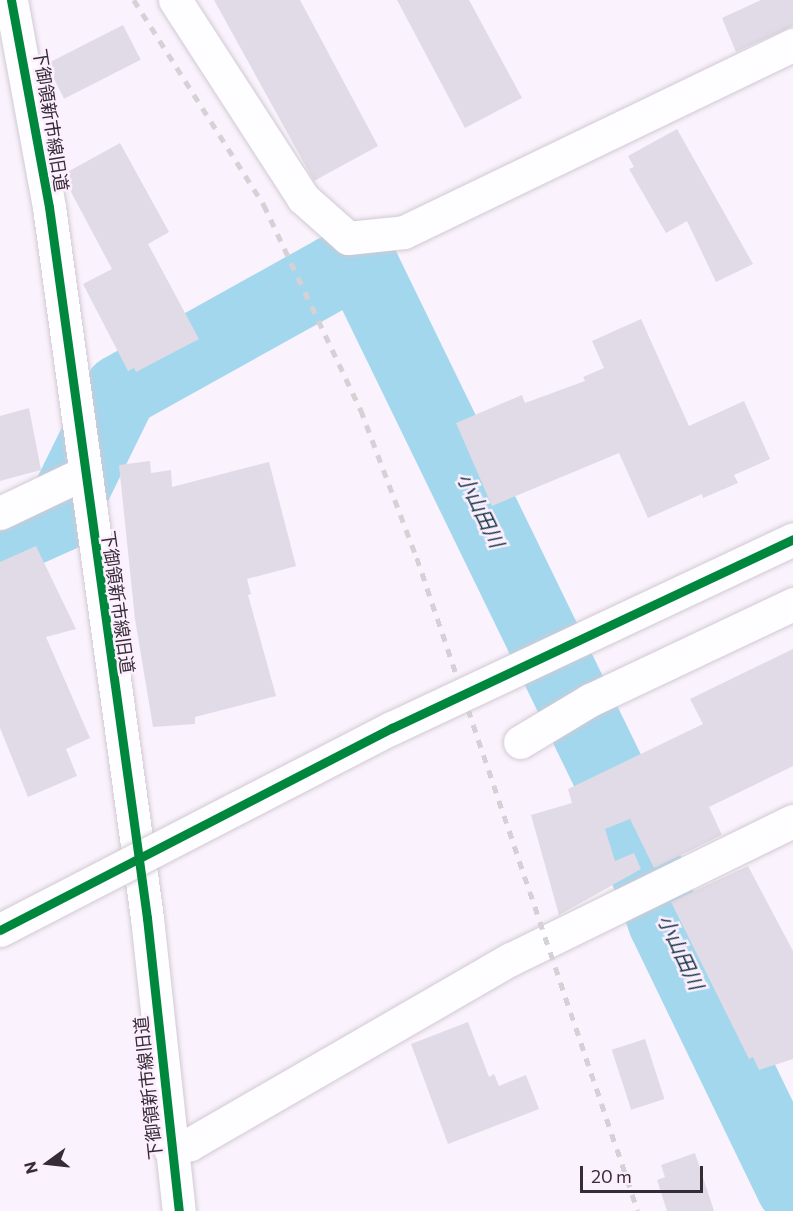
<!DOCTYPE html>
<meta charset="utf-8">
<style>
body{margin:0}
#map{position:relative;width:793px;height:1211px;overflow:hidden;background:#faf2fc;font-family:Commissioner,"Noto Sans JP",sans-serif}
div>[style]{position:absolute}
.river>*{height:74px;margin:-37px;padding:0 37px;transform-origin:37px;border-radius:37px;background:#a3d7ed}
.building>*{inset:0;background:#e0dbe6;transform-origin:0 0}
.roads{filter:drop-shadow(0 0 2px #d1c9d3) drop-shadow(0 0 2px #d1c9d3)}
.minor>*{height:33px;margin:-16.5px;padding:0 16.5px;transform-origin:16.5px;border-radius:16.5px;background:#fefdff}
.rail>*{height:4.5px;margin-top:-2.25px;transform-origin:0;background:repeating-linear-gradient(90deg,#d5d2d5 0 8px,transparent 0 16px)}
.bridges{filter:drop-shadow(0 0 2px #d1c9d3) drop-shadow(0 0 2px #d1c9d3)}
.tertiary-bridge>*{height:33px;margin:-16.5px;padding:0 16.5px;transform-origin:16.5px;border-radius:16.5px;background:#fefdff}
.cycleway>*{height:9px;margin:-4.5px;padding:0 4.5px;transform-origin:4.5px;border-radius:4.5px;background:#00873e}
span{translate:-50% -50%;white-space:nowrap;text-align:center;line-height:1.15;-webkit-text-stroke:5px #feefff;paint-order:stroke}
.street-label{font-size:18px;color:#352c36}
.water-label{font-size:20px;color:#103541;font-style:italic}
.north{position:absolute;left:18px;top:1133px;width:60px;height:60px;-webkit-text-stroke:4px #feefff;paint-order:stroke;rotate:255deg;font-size:16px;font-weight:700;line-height:24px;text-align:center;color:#352c36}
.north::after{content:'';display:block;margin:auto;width:21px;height:27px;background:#352c36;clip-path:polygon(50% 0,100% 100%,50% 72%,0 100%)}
.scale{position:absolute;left:580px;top:1166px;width:123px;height:27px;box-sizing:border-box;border:3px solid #352c36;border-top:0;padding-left:8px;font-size:18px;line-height:21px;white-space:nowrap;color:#352c36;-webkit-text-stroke:4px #feefff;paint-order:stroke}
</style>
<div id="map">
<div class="river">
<div style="left:0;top:542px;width:66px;rotate:-24.2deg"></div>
<div style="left:60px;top:515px;width:138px;rotate:-63.8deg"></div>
<div style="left:121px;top:391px;width:245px;rotate:-29.1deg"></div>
<div style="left:335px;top:272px;width:28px;rotate:-8deg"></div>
<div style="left:363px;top:268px;width:587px;rotate:64.05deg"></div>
<div style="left:620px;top:796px;width:134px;rotate:70.3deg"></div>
<div style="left:665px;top:922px;width:294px;rotate:64.2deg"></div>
</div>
<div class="building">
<div style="clip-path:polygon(214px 0,300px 0,378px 146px,314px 181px)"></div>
<div style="clip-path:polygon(397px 0,469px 0,522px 98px,465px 128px)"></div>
<div style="clip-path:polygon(761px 0,793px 0,793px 26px,736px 52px,722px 18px)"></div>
<div style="left:123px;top:25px;width:39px;height:86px;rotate:63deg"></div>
<div style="clip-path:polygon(677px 129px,753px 264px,716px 282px,687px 221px,666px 233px,629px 169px,634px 167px,628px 156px)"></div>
<div style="clip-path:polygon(120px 143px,169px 232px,148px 244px,199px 339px,136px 372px,134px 368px,128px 371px,83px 284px,112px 269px,62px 175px)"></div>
<div style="clip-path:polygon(641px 319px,689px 426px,744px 401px,770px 459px,734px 475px,738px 483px,703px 498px,702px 494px,648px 518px,619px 453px,492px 506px,456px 423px,522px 395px,525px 403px,585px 381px,583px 377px,604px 368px,592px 341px)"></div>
<div style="clip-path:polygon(29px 408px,41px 470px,0 481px,0 416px)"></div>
<div style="clip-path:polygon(150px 461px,151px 473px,171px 470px,172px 487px,269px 462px,296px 566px,247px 579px,251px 594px,248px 595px,276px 696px,195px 717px,195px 724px,153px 727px,135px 619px,119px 465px)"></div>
<div style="clip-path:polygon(36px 546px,76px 629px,46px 637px,90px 738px,66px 749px,77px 776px,28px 797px,0 728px,0 562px)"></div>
<div style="clip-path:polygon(793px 649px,793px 766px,709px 807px,722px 835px,654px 868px,630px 819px,605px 829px,615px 861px,634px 853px,641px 869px,559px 915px,531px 815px,572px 803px,568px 789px,703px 724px,690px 699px)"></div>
<div style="clip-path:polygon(748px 866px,793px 951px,793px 1059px,759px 1070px,753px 1057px,749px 1059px,671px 902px)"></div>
<div style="clip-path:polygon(468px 1022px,489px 1077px,494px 1074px,499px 1086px,526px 1075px,539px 1109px,448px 1144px,411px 1044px)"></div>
<div style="left:645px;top:1039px;width:63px;height:35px;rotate:72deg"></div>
<div style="clip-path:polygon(695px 1153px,714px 1211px,667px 1211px,657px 1180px,665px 1177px,661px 1165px)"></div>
</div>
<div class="roads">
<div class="minor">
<div style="left:11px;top:0;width:210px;rotate:79.6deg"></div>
<div style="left:49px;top:207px;width:718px;rotate:82.15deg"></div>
<div style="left:147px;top:918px;width:295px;rotate:83.8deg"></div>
<div style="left:175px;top:0;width:236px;rotate:57.1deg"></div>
<div style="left:303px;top:198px;width:60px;rotate:41.6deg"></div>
<div style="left:348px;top:238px;width:56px;rotate:-6.1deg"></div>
<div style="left:404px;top:232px;width:432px;rotate:-25.7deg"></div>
<div style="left:0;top:513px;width:93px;rotate:-25.5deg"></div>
<div style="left:520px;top:742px;width:82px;rotate:-31deg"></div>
<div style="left:590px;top:700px;width:225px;rotate:-25.3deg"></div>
<div style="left:170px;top:1149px;width:21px;rotate:-14deg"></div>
<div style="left:190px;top:1144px;width:370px;rotate:-30deg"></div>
<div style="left:511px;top:959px;width:314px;rotate:-26.1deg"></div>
</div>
</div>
<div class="rail">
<div style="left:134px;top:0;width:243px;rotate:57.6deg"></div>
<div style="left:264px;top:205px;width:227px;rotate:64.7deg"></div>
<div style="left:361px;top:410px;width:158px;rotate:69.3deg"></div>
<div style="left:417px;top:558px;width:689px;rotate:71.3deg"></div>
</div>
<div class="bridges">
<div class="tertiary-bridge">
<div style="left:0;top:930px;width:441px;rotate:-27.3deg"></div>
<div style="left:392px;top:728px;width:443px;rotate:-25.2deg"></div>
</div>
</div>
<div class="cycleway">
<div style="left:11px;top:0;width:210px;rotate:79.6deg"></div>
<div style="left:49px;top:207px;width:718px;rotate:82.15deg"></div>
<div style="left:147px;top:918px;width:295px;rotate:83.8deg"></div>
<div style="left:0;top:930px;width:441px;rotate:-27.3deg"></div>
<div style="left:392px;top:728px;width:443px;rotate:-25.2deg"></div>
</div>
<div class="street-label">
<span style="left:51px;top:120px;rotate:81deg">下御領新市線旧道</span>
<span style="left:118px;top:602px;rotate:82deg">下御領新市線旧道</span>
<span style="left:148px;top:1088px;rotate:-96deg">下御領新市線旧道</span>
</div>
<div class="water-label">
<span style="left:481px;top:510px;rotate:64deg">小山田川</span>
<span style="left:681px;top:952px;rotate:65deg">小山田川</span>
</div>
<div class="north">N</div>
<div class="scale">20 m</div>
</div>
